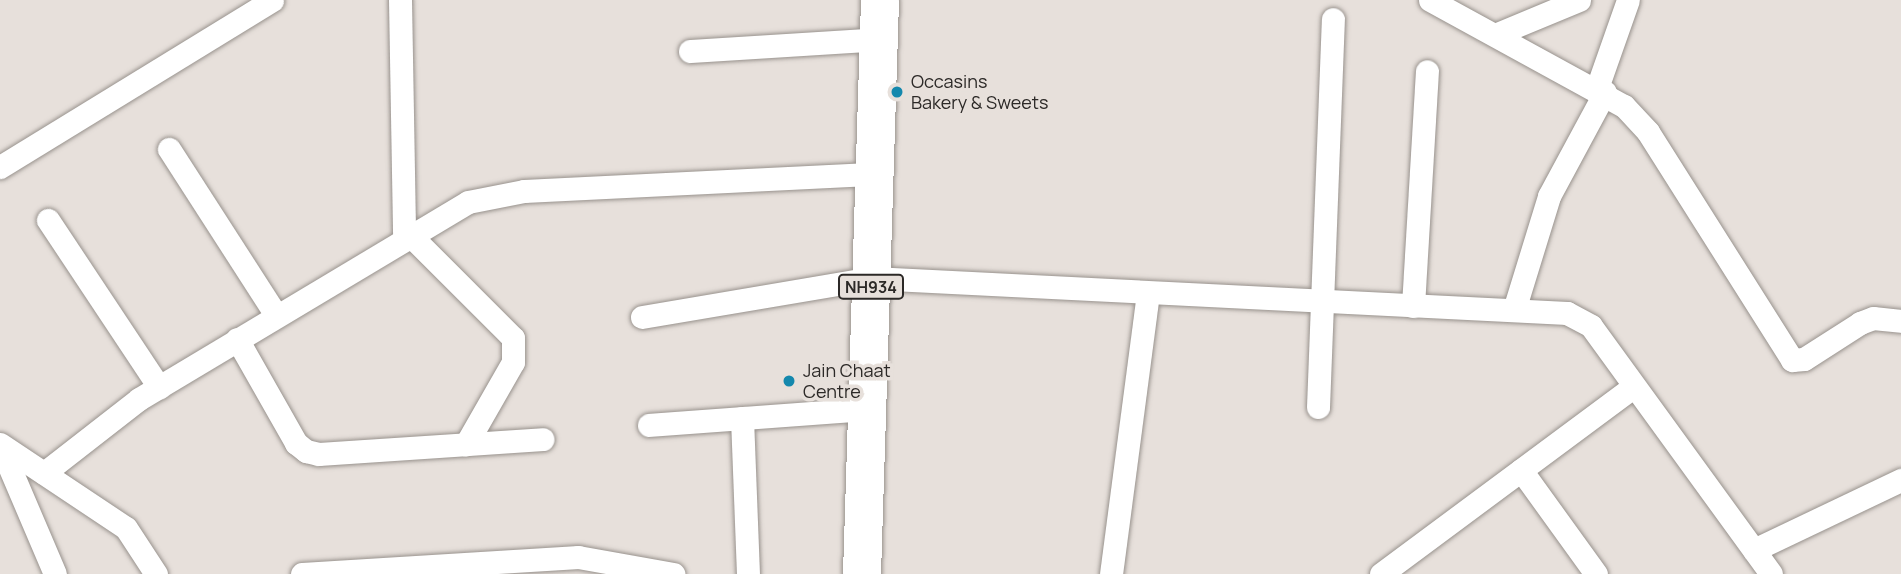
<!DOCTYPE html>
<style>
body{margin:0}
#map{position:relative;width:1901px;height:574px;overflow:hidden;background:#e7e0db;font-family:Manrope,sans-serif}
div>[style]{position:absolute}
.roads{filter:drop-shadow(0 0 2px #98928d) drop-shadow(0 0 2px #98928d)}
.minor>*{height:23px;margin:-11.5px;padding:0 11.5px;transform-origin:11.5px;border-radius:11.5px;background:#fff}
.trunk>*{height:38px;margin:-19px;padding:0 19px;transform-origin:19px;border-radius:19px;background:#fff}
.dots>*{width:19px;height:19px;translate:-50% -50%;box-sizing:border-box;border:4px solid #e7e0db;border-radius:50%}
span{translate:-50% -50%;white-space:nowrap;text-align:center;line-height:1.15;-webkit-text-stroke:7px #e7e0db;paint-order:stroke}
.shield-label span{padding:2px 5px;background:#e7e0db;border:2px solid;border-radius:5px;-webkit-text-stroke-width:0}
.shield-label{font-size:16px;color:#2c2927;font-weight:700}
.poi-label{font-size:18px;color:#2c2927}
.left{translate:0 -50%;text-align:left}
</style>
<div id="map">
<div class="roads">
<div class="minor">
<div style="left:400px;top:0;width:237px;rotate:89deg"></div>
<div style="left:1430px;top:0;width:221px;rotate:28.7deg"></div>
<div style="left:1624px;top:106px;width:35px;rotate:47deg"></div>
<div style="left:1648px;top:132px;width:270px;rotate:57.7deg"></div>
<div style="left:1792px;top:360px;width:12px;rotate:-5deg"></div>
<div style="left:1804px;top:359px;width:67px;rotate:-32.7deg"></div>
<div style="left:1860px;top:323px;width:14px;rotate:-21deg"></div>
<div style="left:1873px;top:318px;width:28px;rotate:6deg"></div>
<div style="left:1497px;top:34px;width:89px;rotate:-22.5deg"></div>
<div style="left:690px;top:51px;width:189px;rotate:-3.6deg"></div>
<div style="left:1597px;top:88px;width:93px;rotate:-70.6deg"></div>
<div style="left:169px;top:149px;width:197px;rotate:57.2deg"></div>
<div style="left:0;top:167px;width:319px;rotate:-31.5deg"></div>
<div style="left:48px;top:220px;width:201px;rotate:56.4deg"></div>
<div style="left:409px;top:234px;width:147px;rotate:45deg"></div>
<div style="left:513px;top:338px;width:24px;rotate:90deg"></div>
<div style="left:513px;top:362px;width:95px;rotate:119.8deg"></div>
<div style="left:1413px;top:306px;width:235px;rotate:-86.6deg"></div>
<div style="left:1514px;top:310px;width:119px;rotate:-72.9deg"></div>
<div style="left:1549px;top:196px;width:118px;rotate:-61.7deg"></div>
<div style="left:642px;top:317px;width:233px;rotate:-9.6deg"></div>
<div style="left:872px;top:278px;width:696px;rotate:2.88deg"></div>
<div style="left:1567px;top:313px;width:27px;rotate:28deg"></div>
<div style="left:1591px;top:326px;width:306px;rotate:54deg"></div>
<div style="left:237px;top:339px;width:120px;rotate:60.4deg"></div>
<div style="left:296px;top:443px;width:13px;rotate:39deg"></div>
<div style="left:306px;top:451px;width:13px;rotate:13deg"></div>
<div style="left:319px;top:454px;width:224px;rotate:-3.8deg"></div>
<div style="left:1318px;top:407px;width:388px;rotate:-87.8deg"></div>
<div style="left:742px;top:418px;width:156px;rotate:87.8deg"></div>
<div style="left:649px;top:425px;width:220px;rotate:-4.2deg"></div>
<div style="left:0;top:444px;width:151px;rotate:33.7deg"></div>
<div style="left:126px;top:528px;width:55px;rotate:56.9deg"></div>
<div style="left:0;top:445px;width:140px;rotate:66.9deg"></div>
<div style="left:1521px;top:470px;width:128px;rotate:54.2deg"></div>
<div style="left:44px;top:473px;width:120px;rotate:-37.9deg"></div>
<div style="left:139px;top:399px;width:383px;rotate:-30.9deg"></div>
<div style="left:468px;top:202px;width:57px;rotate:-11.1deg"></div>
<div style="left:524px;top:191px;width:351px;rotate:-2.8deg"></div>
<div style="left:1754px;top:550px;width:163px;rotate:-25.5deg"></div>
<div style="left:302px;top:574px;width:277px;rotate:-3.5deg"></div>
<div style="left:578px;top:557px;width:97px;rotate:10.1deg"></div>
<div style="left:1111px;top:574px;width:283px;rotate:-82.5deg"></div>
<div style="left:1381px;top:574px;width:315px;rotate:-36.6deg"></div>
</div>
<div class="trunk">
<div style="left:862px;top:574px;width:574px;rotate:-88.2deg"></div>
</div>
</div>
<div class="dots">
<div style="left:897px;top:92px;background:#1488ad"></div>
<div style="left:789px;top:381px;background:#1488ad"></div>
</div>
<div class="shield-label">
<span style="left:871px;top:287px">NH934</span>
</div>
<div class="poi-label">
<span class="left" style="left:911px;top:92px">Occasins<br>Bakery &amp; Sweets</span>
<span class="left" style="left:803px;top:381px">Jain Chaat<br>Centre</span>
</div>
</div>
